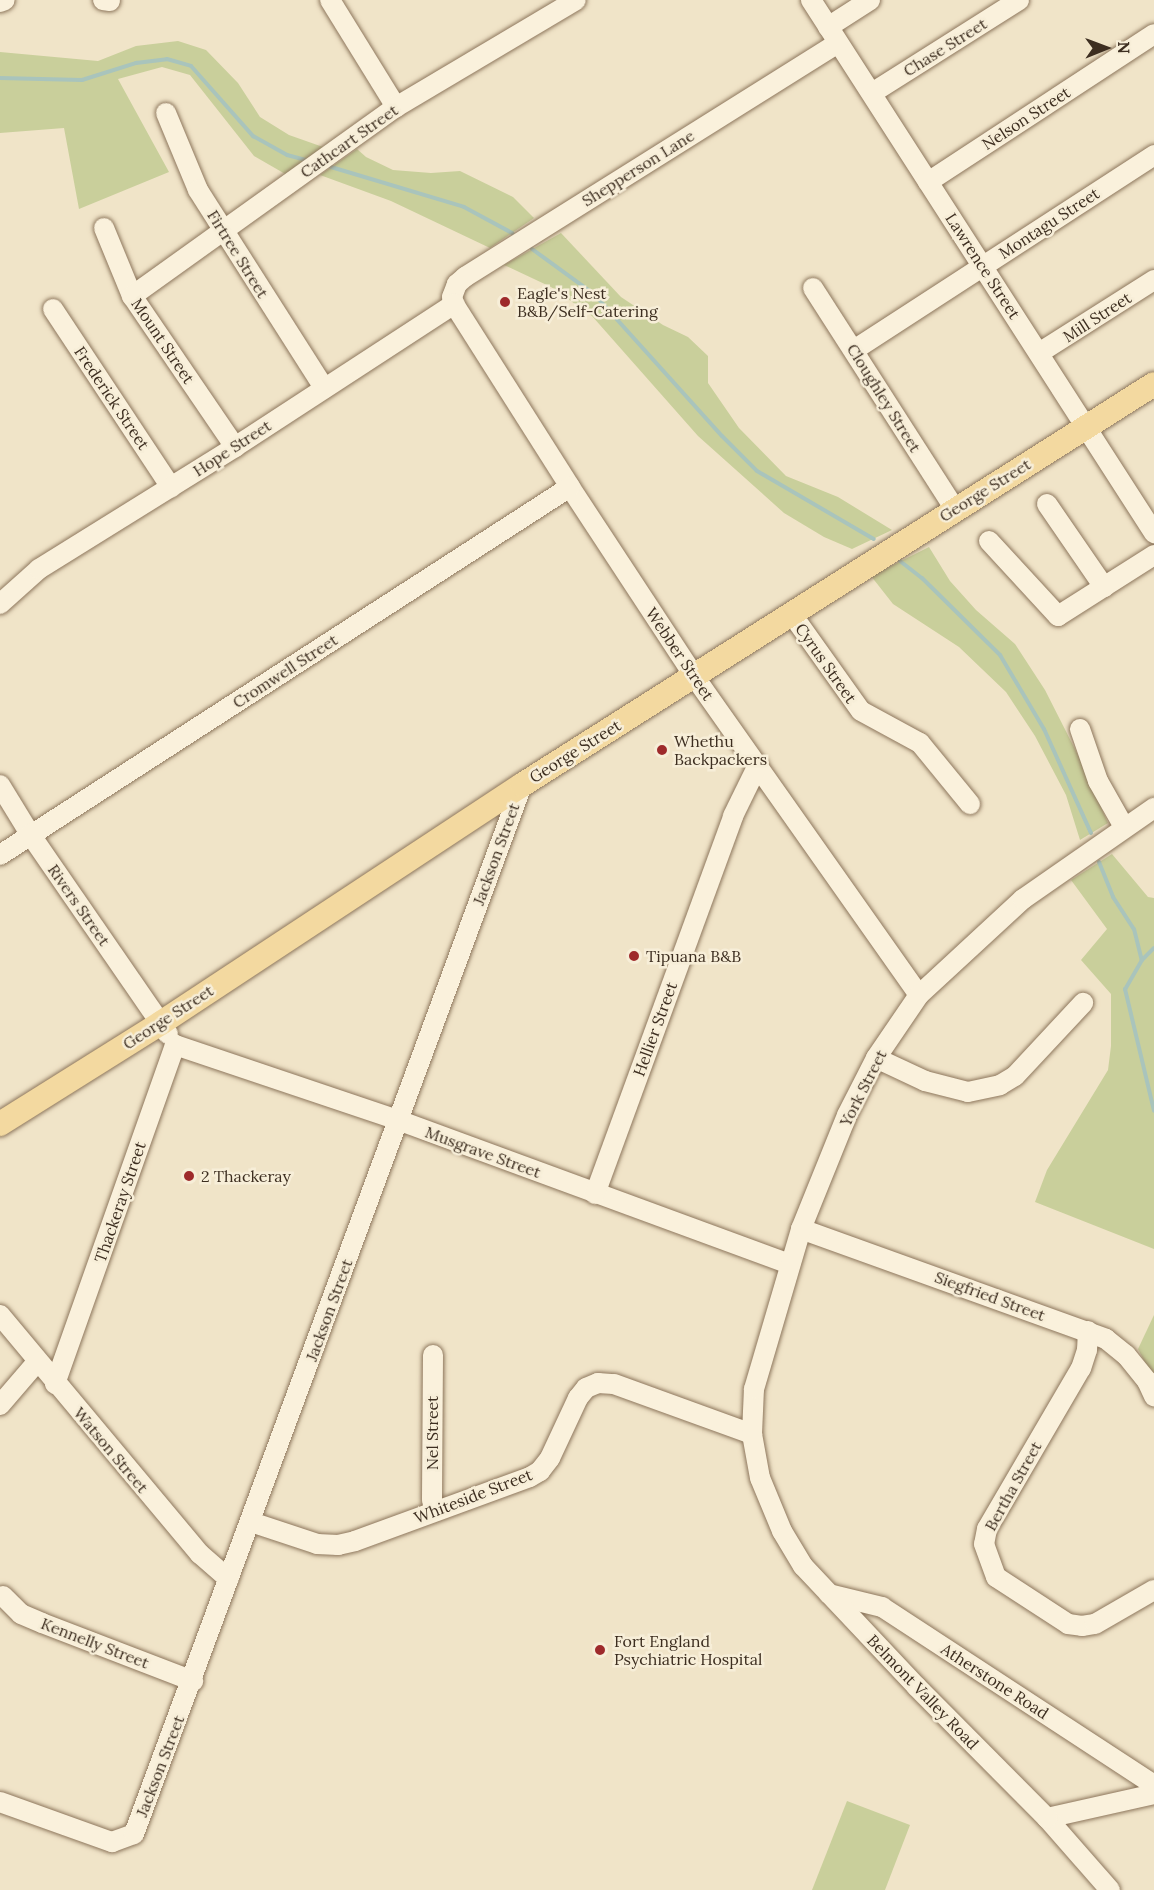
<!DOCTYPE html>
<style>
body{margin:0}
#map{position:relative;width:1154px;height:1890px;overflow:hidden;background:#f0e4c8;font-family:Lora,serif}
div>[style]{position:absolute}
.green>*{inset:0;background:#c9cf9b}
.stream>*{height:4px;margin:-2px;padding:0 2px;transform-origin:2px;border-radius:2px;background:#a9c4bc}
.roads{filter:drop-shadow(0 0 2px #8d765c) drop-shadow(0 0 2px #8d765c)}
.minor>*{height:20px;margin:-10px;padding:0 10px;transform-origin:10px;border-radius:10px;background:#faf1dc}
.major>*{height:24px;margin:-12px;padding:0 12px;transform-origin:12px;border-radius:12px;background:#f3d9a0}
.dots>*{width:16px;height:16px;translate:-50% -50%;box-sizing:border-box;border:3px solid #f7eed8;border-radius:50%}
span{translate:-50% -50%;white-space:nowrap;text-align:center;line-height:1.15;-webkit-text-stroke:5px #f7eed8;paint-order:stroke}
.street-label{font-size:16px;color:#3d2e20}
.poi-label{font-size:16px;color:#3d2e20}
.left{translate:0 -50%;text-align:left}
.north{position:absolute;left:1076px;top:18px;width:60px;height:60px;-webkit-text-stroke:4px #f7eed8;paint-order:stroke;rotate:89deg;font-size:16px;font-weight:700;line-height:24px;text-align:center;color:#3d2e20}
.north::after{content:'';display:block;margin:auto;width:21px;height:27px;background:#3d2e20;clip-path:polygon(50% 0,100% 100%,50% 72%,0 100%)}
</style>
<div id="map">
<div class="green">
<div style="clip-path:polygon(178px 41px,206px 50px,238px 83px,260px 117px,289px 135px,323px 147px,287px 175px,254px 156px,190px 75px,162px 67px,118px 79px,169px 172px,79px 209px,64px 128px,0 133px,0 52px,98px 61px,136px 46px)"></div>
<div style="clip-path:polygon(357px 149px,366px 157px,393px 170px,431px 173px,460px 171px,513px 197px,534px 218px,490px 248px,391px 201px,320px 175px)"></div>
<div style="clip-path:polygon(561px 233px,621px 297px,663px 325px,688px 337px,708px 356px,708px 383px,739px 428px,786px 476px,838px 497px,892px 530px,852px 549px,824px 537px,784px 513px,698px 436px,592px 316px,551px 287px,504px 265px)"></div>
<div style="clip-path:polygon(929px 547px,950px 581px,976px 610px,1015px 644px,1045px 690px,1079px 757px,1108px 823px,1080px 840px,1066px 795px,1035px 736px,1006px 692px,959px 647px,893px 604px,871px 576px)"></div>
<div style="clip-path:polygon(1112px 854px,1148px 897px,1154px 898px,1154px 1249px,1035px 1202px,1047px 1170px,1108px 1070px,1111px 1046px,1111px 994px,1081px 960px,1107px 929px,1071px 880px)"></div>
<div style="clip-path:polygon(1154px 1315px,1154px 1380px,1138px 1349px)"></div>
<div style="clip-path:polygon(847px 1801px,910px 1825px,885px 1890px,812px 1890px)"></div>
</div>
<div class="stream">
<div style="left:0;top:78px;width:82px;rotate:1.4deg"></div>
<div style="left:82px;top:80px;width:57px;rotate:-17.5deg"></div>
<div style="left:136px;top:63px;width:31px;rotate:-7deg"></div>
<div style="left:167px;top:59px;width:25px;rotate:16deg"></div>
<div style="left:191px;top:66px;width:94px;rotate:48.5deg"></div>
<div style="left:253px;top:136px;width:39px;rotate:29deg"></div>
<div style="left:287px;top:155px;width:20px;rotate:15deg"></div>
<div style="left:331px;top:167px;width:139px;rotate:16.7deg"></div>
<div style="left:464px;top:207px;width:55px;rotate:28.4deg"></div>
<div style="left:532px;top:249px;width:77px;rotate:36deg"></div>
<div style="left:594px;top:294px;width:191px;rotate:48deg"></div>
<div style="left:722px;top:436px;width:49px;rotate:45deg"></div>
<div style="left:757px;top:471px;width:135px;rotate:30.2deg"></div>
<div style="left:900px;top:561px;width:28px;rotate:38deg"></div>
<div style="left:922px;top:578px;width:110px;rotate:44.6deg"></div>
<div style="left:1000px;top:655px;width:86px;rotate:59.3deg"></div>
<div style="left:1044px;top:729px;width:114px;rotate:65.7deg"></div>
<div style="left:1099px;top:862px;width:38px;rotate:68deg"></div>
<div style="left:1113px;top:897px;width:38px;rotate:57deg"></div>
<div style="left:1134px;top:929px;width:32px;rotate:76deg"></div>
<div style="left:1154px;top:948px;width:17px;rotate:135deg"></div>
<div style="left:1142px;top:960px;width:34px;rotate:120deg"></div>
<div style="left:1125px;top:989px;width:125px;rotate:76.6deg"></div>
</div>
<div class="roads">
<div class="minor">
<div style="left:103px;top:0;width:7px;rotate:8deg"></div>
<div style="left:330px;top:0;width:126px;rotate:58.3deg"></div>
<div style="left:811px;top:0;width:634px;rotate:57.24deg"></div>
<div style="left:0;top:2px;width:5px;rotate:-22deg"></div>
<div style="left:828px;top:27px;width:50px;rotate:-32.7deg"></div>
<div style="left:838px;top:43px;width:440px;rotate:147.9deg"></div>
<div style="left:465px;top:277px;width:11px;rotate:139deg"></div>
<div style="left:457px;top:284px;width:14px;rotate:111deg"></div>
<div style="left:452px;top:297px;width:7px;rotate:74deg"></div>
<div style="left:454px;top:304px;width:217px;rotate:57.6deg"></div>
<div style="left:570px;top:487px;width:226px;rotate:56.7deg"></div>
<div style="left:694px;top:676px;width:390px;rotate:54.8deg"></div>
<div style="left:872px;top:93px;width:174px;rotate:-32.3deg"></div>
<div style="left:166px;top:113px;width:83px;rotate:67.4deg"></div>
<div style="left:198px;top:190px;width:235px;rotate:57.5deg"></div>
<div style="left:928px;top:182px;width:270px;rotate:-33.2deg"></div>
<div style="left:104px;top:228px;width:74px;rotate:67.6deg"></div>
<div style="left:132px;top:296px;width:183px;rotate:55.7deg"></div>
<div style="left:813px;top:288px;width:263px;rotate:57.3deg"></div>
<div style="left:132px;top:296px;width:325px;rotate:-35.6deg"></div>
<div style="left:396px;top:107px;width:209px;rotate:-30.7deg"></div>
<div style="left:53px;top:309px;width:214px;rotate:56.5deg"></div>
<div style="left:854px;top:350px;width:358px;rotate:-33deg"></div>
<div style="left:1039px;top:353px;width:136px;rotate:-32.4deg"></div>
<div style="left:1047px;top:504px;width:101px;rotate:55.5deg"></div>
<div style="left:989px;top:541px;width:102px;rotate:47.4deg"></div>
<div style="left:1058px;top:616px;width:114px;rotate:-32.4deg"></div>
<div style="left:0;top:604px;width:52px;rotate:-41.9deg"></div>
<div style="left:39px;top:569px;width:231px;rotate:-31.9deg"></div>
<div style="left:235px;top:447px;width:262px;rotate:-33.1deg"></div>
<div style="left:791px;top:613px;width:120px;rotate:54.5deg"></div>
<div style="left:861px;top:711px;width:67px;rotate:28.5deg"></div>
<div style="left:920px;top:743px;width:79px;rotate:50.7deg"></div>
<div style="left:1080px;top:729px;width:55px;rotate:70.9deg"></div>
<div style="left:1098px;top:781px;width:53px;rotate:60.5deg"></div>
<div style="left:0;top:785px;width:57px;rotate:58.5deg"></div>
<div style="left:30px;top:834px;width:243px;rotate:55.4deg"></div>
<div style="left:0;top:855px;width:678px;rotate:-32.85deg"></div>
<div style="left:175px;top:1045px;width:235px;rotate:18.6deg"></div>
<div style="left:398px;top:1120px;width:417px;rotate:20.2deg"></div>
<div style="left:876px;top:1058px;width:54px;rotate:25.1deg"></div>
<div style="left:925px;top:1081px;width:44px;rotate:14.3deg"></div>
<div style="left:968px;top:1092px;width:33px;rotate:-12deg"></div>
<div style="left:1000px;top:1085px;width:17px;rotate:-31deg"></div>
<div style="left:1015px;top:1076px;width:100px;rotate:-47deg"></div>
<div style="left:595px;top:1194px;width:402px;rotate:-69.9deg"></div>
<div style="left:733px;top:816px;width:57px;rotate:-63.9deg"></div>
<div style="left:801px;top:1229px;width:324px;rotate:19.8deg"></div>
<div style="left:1106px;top:1339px;width:26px;rotate:39deg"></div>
<div style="left:1126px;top:1355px;width:33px;rotate:51deg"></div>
<div style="left:1147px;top:1381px;width:17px;rotate:65deg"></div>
<div style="left:0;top:1315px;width:312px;rotate:50.1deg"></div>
<div style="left:200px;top:1554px;width:38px;rotate:41deg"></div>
<div style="left:1088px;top:1331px;width:19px;rotate:93deg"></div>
<div style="left:1087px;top:1350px;width:19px;rotate:108deg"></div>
<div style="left:1081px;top:1368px;width:186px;rotate:120.3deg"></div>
<div style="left:987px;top:1529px;width:15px;rotate:101deg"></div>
<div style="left:984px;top:1544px;width:35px;rotate:70deg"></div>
<div style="left:996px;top:1577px;width:86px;rotate:33.1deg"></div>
<div style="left:1068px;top:1624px;width:14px;rotate:8deg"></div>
<div style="left:1082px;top:1626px;width:13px;rotate:-9deg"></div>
<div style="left:1095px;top:1624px;width:68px;rotate:-30deg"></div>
<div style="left:433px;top:1355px;width:144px;rotate:90.4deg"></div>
<div style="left:432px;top:1499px;width:12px;rotate:81deg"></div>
<div style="left:55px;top:1384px;width:360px;rotate:-70.5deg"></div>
<div style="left:0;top:1405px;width:57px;rotate:-49.3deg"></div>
<div style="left:251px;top:1522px;width:70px;rotate:18.4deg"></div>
<div style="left:317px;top:1544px;width:21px;rotate:3deg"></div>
<div style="left:338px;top:1545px;width:17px;rotate:-13deg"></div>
<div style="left:355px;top:1541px;width:186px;rotate:-20.1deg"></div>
<div style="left:530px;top:1477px;width:12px;rotate:-31deg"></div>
<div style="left:540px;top:1471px;width:16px;rotate:-52deg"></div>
<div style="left:550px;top:1458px;width:66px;rotate:-65deg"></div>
<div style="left:578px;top:1398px;width:13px;rotate:-51deg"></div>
<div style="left:586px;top:1388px;width:13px;rotate:-23deg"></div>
<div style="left:598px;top:1383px;width:16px;rotate:4deg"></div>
<div style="left:614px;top:1384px;width:147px;rotate:19.9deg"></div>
<div style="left:829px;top:1594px;width:55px;rotate:13.8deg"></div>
<div style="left:882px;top:1607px;width:325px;rotate:33.2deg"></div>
<div style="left:3px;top:1596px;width:25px;rotate:45deg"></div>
<div style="left:21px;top:1614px;width:23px;rotate:23deg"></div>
<div style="left:42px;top:1623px;width:162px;rotate:21deg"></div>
<div style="left:0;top:1802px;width:119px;rotate:19.7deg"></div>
<div style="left:112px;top:1842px;width:23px;rotate:-20deg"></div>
<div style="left:134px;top:1834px;width:1118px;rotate:-69.7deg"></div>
<div style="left:1047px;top:1818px;width:110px;rotate:-12.6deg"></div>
<div style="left:1110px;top:1890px;width:96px;rotate:-131.2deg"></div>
<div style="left:1047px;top:1818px;width:185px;rotate:-134.8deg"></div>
<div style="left:917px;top:1687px;width:166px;rotate:-133.3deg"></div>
<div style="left:803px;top:1566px;width:41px;rotate:-121deg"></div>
<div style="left:782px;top:1531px;width:57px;rotate:-112.5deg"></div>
<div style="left:760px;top:1478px;width:45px;rotate:-100.3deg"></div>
<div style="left:752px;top:1434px;width:45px;rotate:-87.5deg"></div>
<div style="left:754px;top:1389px;width:167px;rotate:-73.6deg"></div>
<div style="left:801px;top:1229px;width:123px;rotate:-68deg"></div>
<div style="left:847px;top:1115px;width:64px;rotate:-63deg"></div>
<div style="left:876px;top:1058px;width:76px;rotate:-55.7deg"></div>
<div style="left:919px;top:995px;width:142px;rotate:-42.7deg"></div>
<div style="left:1023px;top:899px;width:160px;rotate:-34.8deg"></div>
</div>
<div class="major">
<div style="left:0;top:1124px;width:190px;rotate:-32.1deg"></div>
<div style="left:161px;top:1023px;width:432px;rotate:-33.4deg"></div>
<div style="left:522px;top:785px;width:748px;rotate:-32.39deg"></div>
</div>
</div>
<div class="dots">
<div style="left:505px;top:302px;background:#9e2a2b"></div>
<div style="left:662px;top:750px;background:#9e2a2b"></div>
<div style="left:634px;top:956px;background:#9e2a2b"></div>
<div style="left:189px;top:1176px;background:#9e2a2b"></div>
<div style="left:600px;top:1650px;background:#9e2a2b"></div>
</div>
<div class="street-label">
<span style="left:945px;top:47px;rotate:-32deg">Chase Street</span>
<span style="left:1026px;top:118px;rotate:-33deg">Nelson Street</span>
<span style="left:349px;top:141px;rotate:-35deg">Cathcart Street</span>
<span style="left:638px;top:168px;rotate:-32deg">Shepperson Lane</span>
<span style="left:1049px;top:223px;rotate:-33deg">Montagu Street</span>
<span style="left:238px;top:254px;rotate:58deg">Firtree Street</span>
<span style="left:983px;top:266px;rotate:57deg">Lawrence Street</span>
<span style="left:1097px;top:317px;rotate:-33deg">Mill Street</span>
<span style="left:163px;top:341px;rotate:56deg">Mount Street</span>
<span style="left:112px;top:398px;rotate:56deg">Frederick Street</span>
<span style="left:884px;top:398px;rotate:58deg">Cloughley Street</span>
<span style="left:232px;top:448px;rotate:-33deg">Hope Street</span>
<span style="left:985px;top:490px;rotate:-32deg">George Street</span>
<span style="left:680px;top:654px;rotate:56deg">Webber Street</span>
<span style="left:826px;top:663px;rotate:55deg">Cyrus Street</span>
<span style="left:285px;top:671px;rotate:-33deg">Cromwell Street</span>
<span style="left:575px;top:751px;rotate:-32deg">George Street</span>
<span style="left:496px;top:854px;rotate:-70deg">Jackson Street</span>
<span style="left:79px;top:905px;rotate:55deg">Rivers Street</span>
<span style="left:168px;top:1017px;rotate:-33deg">George Street</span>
<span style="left:655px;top:1029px;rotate:-70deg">Hellier Street</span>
<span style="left:863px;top:1088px;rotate:-63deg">York Street</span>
<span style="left:483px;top:1152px;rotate:20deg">Musgrave Street</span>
<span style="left:120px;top:1202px;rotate:-71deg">Thackeray Street</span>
<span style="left:990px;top:1296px;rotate:20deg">Siegfried Street</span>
<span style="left:329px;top:1310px;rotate:-70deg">Jackson Street</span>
<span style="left:432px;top:1433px;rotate:-90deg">Nel Street</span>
<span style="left:111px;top:1450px;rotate:50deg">Watson Street</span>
<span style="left:1013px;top:1486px;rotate:-61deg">Bertha Street</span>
<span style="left:473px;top:1496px;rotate:-21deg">Whiteside Street</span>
<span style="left:95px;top:1643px;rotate:21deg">Kennelly Street</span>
<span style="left:995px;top:1681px;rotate:33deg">Atherstone Road</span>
<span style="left:923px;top:1692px;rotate:46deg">Belmont Valley Road</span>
<span style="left:160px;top:1766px;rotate:-69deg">Jackson Street</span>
</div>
<div class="poi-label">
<span class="left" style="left:517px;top:302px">Eagle's Nest<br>B&amp;B/Self-Catering</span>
<span class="left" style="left:674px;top:750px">Whethu<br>Backpackers</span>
<span class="left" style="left:646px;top:956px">Tipuana B&amp;B</span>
<span class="left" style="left:201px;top:1176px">2 Thackeray</span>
<span class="left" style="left:614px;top:1650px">Fort England<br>Psychiatric Hospital</span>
</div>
<div class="north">N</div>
</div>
